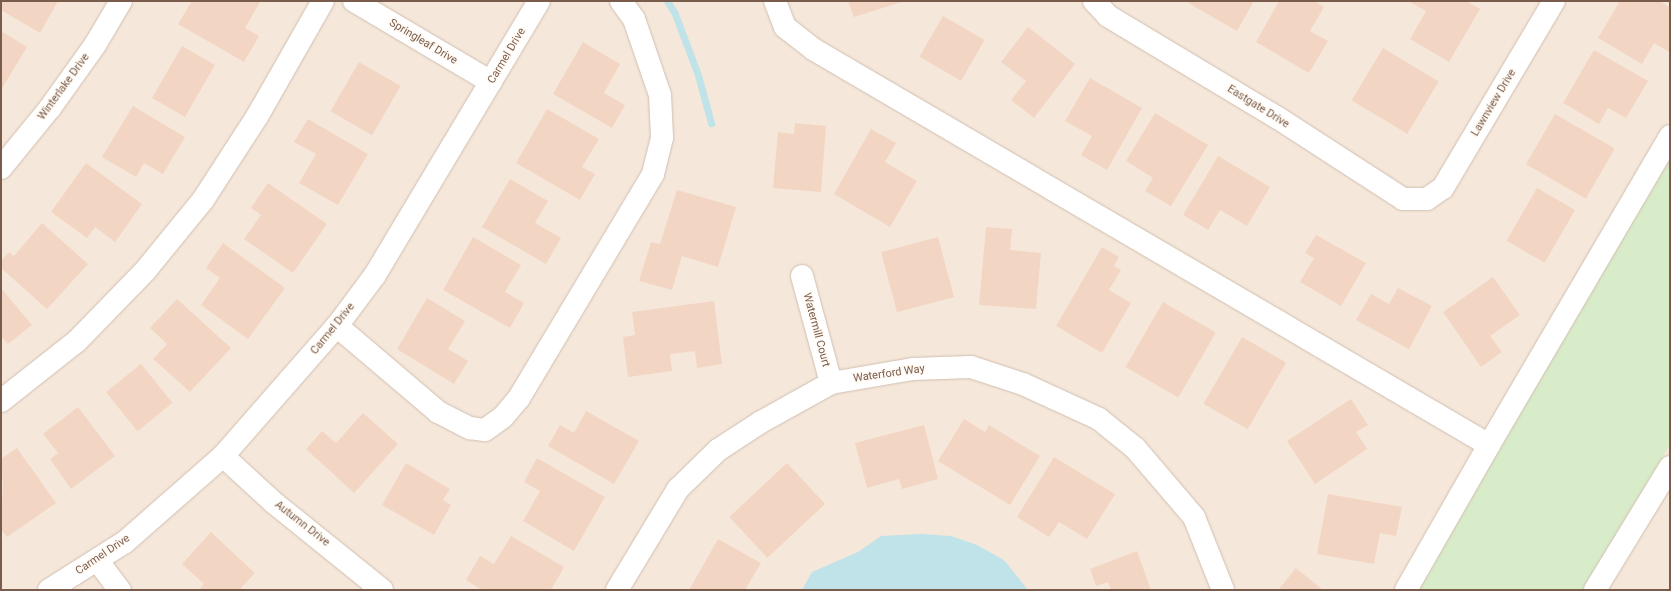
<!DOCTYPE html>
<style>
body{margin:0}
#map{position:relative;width:1671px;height:591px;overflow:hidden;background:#fdf6ec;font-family:Roboto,sans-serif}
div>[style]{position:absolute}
.residential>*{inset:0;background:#f5e8da}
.green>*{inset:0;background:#d8ecc9}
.water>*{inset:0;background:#bfe3e8}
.stream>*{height:7px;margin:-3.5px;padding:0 3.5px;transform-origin:3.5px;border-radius:3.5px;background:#bfe3e8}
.building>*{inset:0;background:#f3d5c3;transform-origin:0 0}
.roads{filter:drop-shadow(0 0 1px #d1beb0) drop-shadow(0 0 1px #d1beb0)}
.minor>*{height:22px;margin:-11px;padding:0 11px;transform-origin:11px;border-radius:11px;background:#fff}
span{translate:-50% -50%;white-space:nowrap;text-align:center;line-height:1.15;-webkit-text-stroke:3px #fffaf3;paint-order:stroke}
.street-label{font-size:11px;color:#7a5c4d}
.frame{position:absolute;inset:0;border:2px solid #7a5c4d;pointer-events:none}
</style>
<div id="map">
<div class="residential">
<div style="clip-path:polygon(1px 1px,1670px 1px,1670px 145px,1411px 590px,1px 590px)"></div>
<div style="clip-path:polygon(1670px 445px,1670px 590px,1585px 590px)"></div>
</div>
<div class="green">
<div style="clip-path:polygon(1670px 146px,1670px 445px,1585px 590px,1413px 590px)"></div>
</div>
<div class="water">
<div style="clip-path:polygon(921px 534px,951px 536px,977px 545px,1004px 560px,1028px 590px,802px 590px,812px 572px,858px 552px,881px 536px)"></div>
</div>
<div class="stream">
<div style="left:667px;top:1px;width:15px;rotate:58deg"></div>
<div style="left:675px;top:14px;width:65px;rotate:69.3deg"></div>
<div style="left:698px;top:75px;width:50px;rotate:74.8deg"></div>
</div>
<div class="building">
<div style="clip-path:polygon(1px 1px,58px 1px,40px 33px,1px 10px)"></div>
<div style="clip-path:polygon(192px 1px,260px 2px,245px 28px,259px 36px,244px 62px,178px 24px)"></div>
<div style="clip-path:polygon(848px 1px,905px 1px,854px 17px)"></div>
<div style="clip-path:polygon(1185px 1px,1254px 1px,1237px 31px)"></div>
<div style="clip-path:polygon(1279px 1px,1314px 1px,1324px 7px,1310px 31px,1328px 41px,1309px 73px,1256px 42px)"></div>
<div style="clip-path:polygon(1408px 1px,1466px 1px,1480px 9px,1449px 62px,1410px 39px,1426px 11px)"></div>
<div style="clip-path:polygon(1620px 1px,1659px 1px,1670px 7px,1669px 52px,1654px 43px,1642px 64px,1598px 38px)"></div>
<div style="left:943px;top:16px;width:48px;height:47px;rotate:30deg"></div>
<div style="clip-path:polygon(1028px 27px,1075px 64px,1034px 118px,1011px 100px,1026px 81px,1001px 62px)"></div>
<div style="clip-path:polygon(1px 31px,27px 47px,1px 90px)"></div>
<div style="clip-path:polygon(583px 42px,620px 64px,604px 93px,625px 105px,612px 128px,553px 94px)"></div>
<div style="left:182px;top:46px;width:38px;height:60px;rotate:30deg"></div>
<div style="left:1383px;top:48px;width:65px;height:61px;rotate:31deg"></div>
<div style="clip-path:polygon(1594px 50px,1648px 81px,1626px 118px,1608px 108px,1599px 124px,1563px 103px)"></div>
<div style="left:359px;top:62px;width:48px;height:57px;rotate:30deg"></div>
<div style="clip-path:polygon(1090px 78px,1142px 108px,1107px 170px,1081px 155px,1092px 136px,1065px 121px)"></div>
<div style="clip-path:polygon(133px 106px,185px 137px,163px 174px,144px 163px,136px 177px,102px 157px)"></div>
<div style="clip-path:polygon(547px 109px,599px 139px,582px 167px,595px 174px,580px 200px,516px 163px)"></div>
<div style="clip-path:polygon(1155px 113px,1208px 145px,1171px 206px,1145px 191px,1153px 178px,1126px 161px)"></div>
<div style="left:1555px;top:114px;width:69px;height:58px;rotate:30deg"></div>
<div style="clip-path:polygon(308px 119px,368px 154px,338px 205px,299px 183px,316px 154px,294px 142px)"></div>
<div style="clip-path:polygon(795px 123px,826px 126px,821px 192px,773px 188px,778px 132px,794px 134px)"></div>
<div style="clip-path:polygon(871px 129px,896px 143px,885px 162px,917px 181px,890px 227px,834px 194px)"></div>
<div style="clip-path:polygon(1218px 156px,1270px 187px,1247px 226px,1220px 210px,1208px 230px,1183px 215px)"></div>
<div style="clip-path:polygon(86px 163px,142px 204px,115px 242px,95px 227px,87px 238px,51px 212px)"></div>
<div style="clip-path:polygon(510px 179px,548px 201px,535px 223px,561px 238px,546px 264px,482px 227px)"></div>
<div style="clip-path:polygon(268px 183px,327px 224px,293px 273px,244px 239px,261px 215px,251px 208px)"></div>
<div style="left:1537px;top:188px;width:44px;height:61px;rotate:30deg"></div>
<div style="clip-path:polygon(677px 190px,736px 207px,718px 267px,682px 256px,672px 290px,639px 281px,651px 242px,660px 244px)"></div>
<div style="clip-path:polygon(42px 223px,88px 264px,47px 309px,1px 268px,1px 261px,9px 252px,14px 256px)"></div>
<div style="clip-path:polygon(986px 227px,1012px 229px,1010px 250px,1041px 253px,1036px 309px,979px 305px)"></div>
<div style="clip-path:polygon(1316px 235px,1366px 263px,1341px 306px,1300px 282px,1314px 258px,1305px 253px)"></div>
<div style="clip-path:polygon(473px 237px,521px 265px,505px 292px,524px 303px,510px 328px,443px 290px)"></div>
<div style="left:938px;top:237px;width:62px;height:59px;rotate:75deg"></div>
<div style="clip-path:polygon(223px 243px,285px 288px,248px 339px,201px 305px,220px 278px,206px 268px)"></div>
<div style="clip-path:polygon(1102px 247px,1119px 257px,1114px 266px,1121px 270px,1109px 290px,1131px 303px,1102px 353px,1056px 326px)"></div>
<div style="clip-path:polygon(1493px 277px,1520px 315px,1490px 336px,1502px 352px,1481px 367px,1443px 312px)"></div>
<div style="clip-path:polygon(1px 288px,32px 325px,8px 344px,1px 336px)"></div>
<div style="clip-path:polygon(1398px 288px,1432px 306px,1409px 349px,1356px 320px,1371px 294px,1389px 304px)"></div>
<div style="clip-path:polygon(427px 298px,465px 321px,448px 349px,468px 361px,454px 384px,397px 349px)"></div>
<div style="clip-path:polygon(177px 299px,231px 348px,190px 392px,153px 359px,167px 344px,150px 328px)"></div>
<div style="clip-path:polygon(714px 301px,722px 364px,697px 368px,695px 351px,670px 354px,672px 371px,628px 377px,623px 337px,635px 335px,632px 312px)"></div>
<div style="left:1163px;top:302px;width:61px;height:75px;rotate:30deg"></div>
<div style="left:1242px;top:337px;width:51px;height:77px;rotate:30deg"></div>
<div style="left:141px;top:364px;width:50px;height:45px;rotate:51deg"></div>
<div style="clip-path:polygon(1351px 399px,1368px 425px,1356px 432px,1367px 449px,1315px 484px,1287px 441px)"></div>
<div style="clip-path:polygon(78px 407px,115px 456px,71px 489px,50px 459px,58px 453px,43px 434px)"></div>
<div style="clip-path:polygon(586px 411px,639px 441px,614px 484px,548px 446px,560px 425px,574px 433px)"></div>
<div style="clip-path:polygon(363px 413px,398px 444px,354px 493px,306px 449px,322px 431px,336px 443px)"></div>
<div style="clip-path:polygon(964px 419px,985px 432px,989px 425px,1040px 456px,1010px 505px,938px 461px)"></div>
<div style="clip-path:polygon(924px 425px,938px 479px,902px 489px,899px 479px,867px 488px,855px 443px)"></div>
<div style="clip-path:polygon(17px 448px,56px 503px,7px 537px,1px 529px,3px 485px,1px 459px)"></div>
<div style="clip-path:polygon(1054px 457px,1115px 494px,1087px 539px,1059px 522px,1049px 537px,1017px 517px)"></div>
<div style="clip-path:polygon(537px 458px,605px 497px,574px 551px,523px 521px,540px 491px,524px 482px)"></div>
<div style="clip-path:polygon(406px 463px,450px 489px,443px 500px,451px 505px,434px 535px,382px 505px)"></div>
<div style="left:787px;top:463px;width:56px;height:79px;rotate:47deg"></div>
<div style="clip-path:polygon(1328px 494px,1402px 507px,1396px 536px,1380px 533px,1374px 564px,1317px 554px)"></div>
<div style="clip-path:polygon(211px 532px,255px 573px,239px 590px,199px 590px,204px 584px,182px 564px)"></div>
<div style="clip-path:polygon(511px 536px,564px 567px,551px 590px,482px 590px,466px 580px,480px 556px,494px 564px)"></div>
<div style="clip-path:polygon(718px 539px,761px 563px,745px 590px,689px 590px)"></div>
<div style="clip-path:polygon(1137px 551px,1151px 590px,1111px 590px,1108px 582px,1096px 586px,1090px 569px)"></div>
<div style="clip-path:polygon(1296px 568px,1323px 590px,1278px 590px)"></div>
</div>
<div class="roads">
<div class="minor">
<div style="left:354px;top:1px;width:159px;rotate:30.6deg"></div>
<div style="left:775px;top:1px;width:28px;rotate:69deg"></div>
<div style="left:785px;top:27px;width:36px;rotate:38deg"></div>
<div style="left:813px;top:49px;width:783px;rotate:30.36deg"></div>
<div style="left:1489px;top:445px;width:167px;rotate:119.8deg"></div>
<div style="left:1094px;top:1px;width:21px;rotate:47deg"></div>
<div style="left:1108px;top:16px;width:198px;rotate:31deg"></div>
<div style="left:1278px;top:118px;width:149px;rotate:32.9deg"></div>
<div style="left:1403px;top:199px;width:24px"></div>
<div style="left:1427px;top:199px;width:19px;rotate:-35deg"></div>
<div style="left:1443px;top:188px;width:217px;rotate:-59.3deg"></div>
<div style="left:1px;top:168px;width:77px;rotate:-50.8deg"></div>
<div style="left:50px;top:108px;width:77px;rotate:-54.5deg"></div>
<div style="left:95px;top:45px;width:51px;rotate:-59.4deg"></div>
<div style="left:802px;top:276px;width:111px;rotate:74.8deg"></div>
<div style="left:337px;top:326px;width:133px;rotate:40.4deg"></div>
<div style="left:438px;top:412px;width:36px;rotate:27deg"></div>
<div style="left:470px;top:428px;width:15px;rotate:8deg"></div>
<div style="left:485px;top:430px;width:22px;rotate:-36deg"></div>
<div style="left:503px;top:417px;width:25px;rotate:-50deg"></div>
<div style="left:519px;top:398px;width:261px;rotate:-59.1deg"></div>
<div style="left:653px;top:174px;width:38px;rotate:-76deg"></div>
<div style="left:662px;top:137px;width:42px;rotate:-92.7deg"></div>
<div style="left:660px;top:95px;width:80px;rotate:-108.9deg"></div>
<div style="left:634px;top:19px;width:22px;rotate:-126deg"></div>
<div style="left:1px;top:401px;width:97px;rotate:-38.3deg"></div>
<div style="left:77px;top:341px;width:98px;rotate:-45.8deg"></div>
<div style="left:145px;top:271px;width:92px;rotate:-50.8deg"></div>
<div style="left:203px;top:200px;width:101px;rotate:-57.1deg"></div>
<div style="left:258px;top:115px;width:131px;rotate:-60.3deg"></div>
<div style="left:1489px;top:445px;width:358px;rotate:-59.6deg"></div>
<div style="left:223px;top:456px;width:68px;rotate:42.6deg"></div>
<div style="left:273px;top:502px;width:140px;rotate:38.9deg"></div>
<div style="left:97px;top:560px;width:38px;rotate:53deg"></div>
<div style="left:49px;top:590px;width:90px;rotate:-32.3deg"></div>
<div style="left:125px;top:542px;width:130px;rotate:-41.3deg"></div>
<div style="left:223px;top:456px;width:173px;rotate:-48.8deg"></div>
<div style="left:337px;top:326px;width:64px;rotate:-53.3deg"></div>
<div style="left:375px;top:275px;width:319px;rotate:-59.1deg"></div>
<div style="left:617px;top:590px;width:118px;rotate:-58.9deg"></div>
<div style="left:678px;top:489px;width:56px;rotate:-44.3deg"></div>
<div style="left:718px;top:450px;width:51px;rotate:-33.1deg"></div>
<div style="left:761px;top:422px;width:80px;rotate:-29.1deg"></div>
<div style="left:831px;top:383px;width:83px;rotate:-9.7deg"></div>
<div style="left:913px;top:369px;width:58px;rotate:-2deg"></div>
<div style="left:971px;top:367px;width:55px;rotate:18.1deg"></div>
<div style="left:1023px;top:384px;width:84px;rotate:24.7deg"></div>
<div style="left:1099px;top:419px;width:46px;rotate:38.9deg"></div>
<div style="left:1135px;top:448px;width:91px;rotate:49.5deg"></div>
<div style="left:1194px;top:517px;width:79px;rotate:68.3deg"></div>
<div style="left:1595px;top:590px;width:144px;rotate:-58.6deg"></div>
</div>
</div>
<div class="street-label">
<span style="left:423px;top:42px;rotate:31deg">Springleaf Drive</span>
<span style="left:507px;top:56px;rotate:-59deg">Carmel Drive</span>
<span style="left:64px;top:87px;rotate:-54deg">Winterlake Drive</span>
<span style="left:1494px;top:103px;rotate:-59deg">Lawnview Drive</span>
<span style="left:1258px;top:107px;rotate:32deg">Eastgate Drive</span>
<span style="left:333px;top:329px;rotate:-51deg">Carmel Drive</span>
<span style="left:816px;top:330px;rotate:75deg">Watermill Court</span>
<span style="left:889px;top:374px;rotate:-8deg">Waterford Way</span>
<span style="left:302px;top:524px;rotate:38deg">Autumn Drive</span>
<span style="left:103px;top:555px;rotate:-34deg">Carmel Drive</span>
</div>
<div class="frame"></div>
</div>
